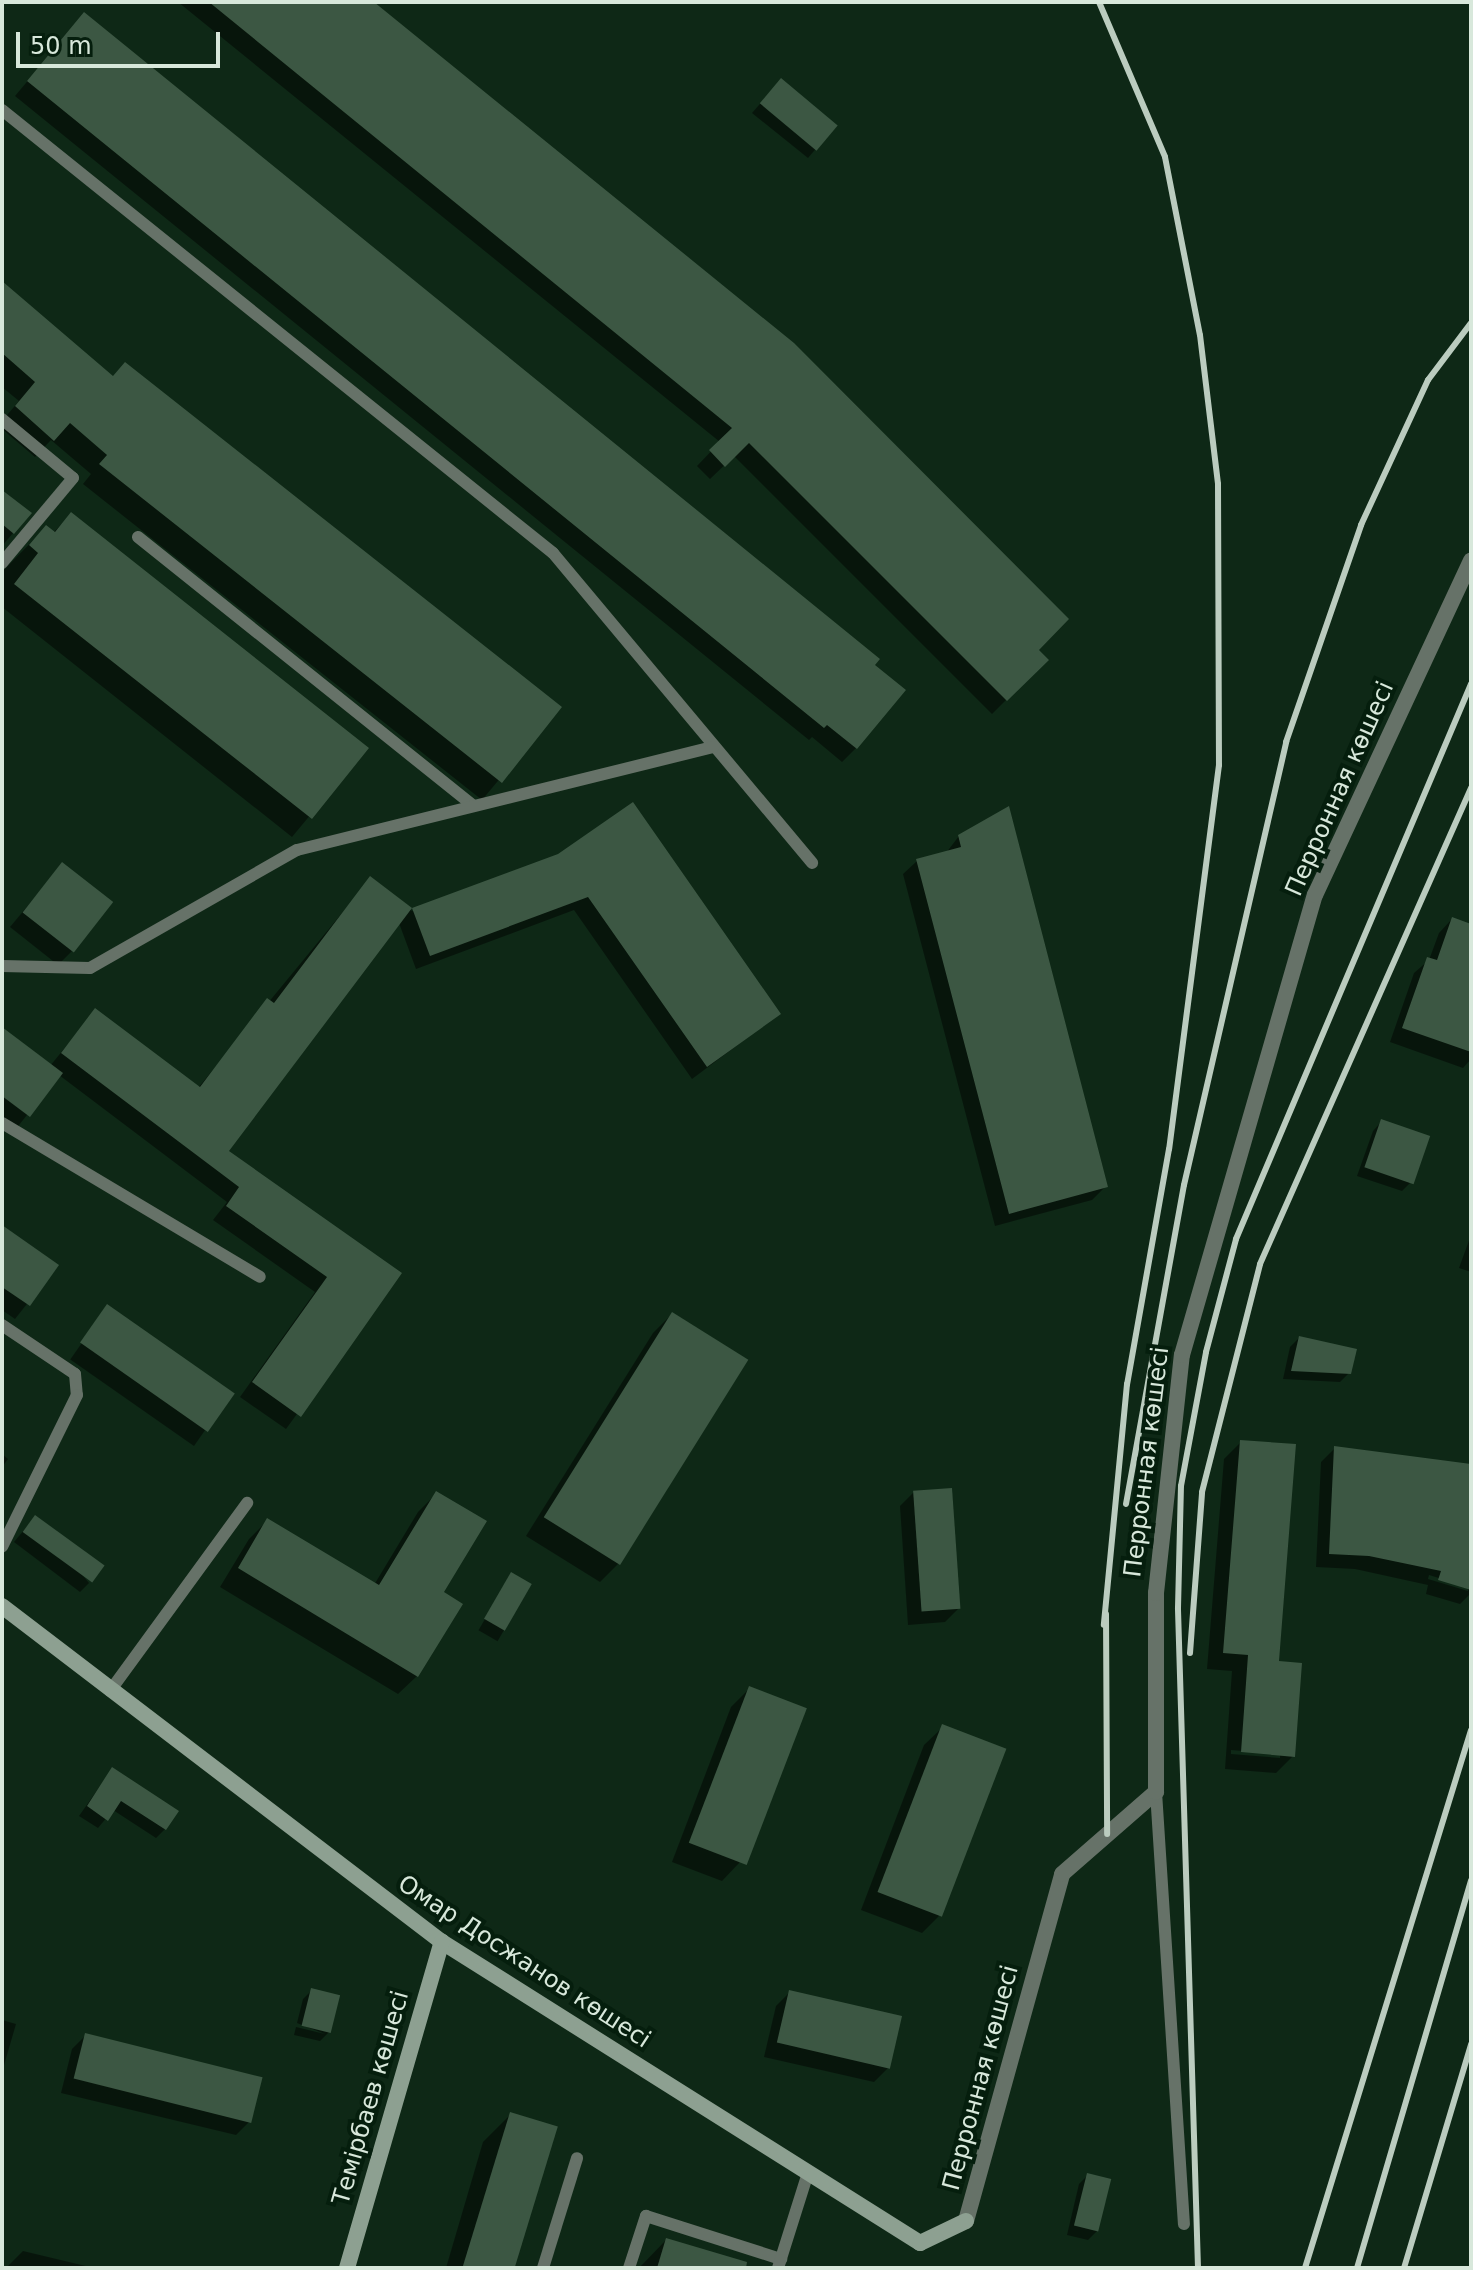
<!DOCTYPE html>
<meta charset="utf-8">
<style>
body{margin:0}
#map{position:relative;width:1473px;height:2270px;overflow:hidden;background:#0e2816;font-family:"DejaVu Sans",sans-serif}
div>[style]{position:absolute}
.shadow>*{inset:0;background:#0007;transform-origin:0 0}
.building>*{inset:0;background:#3c5743;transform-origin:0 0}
.lane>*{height:12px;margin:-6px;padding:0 6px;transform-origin:6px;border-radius:6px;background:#667268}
.street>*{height:16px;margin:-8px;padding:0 8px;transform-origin:8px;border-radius:8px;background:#667268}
.secondary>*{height:16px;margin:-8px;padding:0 8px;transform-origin:8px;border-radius:8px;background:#8da091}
.rail>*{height:6px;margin:-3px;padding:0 3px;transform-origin:3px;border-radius:3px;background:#bbccbf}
span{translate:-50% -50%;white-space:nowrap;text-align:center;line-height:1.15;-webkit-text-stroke:8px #051e0d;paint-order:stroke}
.street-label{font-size:24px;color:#d8e8db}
.frame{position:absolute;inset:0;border:4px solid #d8e8db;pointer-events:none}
.scale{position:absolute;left:16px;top:32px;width:204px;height:36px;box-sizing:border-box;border:4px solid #d8e8db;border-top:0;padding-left:10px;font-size:24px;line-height:28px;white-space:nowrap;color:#d8e8db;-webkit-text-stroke:6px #051e0d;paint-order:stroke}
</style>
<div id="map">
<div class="shadow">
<div style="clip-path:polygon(178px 2px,371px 2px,1046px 660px,992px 714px,734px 456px,710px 479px,697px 466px,720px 442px)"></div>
<div style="clip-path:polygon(84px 14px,903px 690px,856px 748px,842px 762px,812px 737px,809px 740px,15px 96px)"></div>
<div style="clip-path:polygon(772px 90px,836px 125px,808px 158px,752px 113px)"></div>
<div style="clip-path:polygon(2px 283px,112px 378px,559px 708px,482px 800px,83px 484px,91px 474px,51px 440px,35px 457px,2px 429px,2px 421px,19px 401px,2px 387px)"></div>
<div style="clip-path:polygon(2px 492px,29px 514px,2px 546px)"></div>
<div style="clip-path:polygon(71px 514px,366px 748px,292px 837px,2px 607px,2px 572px,46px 527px,53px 533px)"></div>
<div style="clip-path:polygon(959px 836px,1106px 1186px,1092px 1200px,995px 1226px,903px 874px,917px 861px,946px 853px)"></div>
<div style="clip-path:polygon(559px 856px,779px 1014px,692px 1079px,574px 910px,416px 969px,399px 923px,226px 1151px,399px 1274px,286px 1429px,240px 1397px,315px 1292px,213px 1220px,227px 1202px,59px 1075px,15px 1130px,2px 1120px,2px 1033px,50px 1066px,95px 1011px,198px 1088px,370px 879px,412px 911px)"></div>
<div style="clip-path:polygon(62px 865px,72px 951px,58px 965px,10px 927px)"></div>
<div style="clip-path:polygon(1452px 919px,1471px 926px,1471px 1059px,1463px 1068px,1390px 1042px,1414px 973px,1429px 960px,1439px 933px)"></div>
<div style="clip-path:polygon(1381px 1122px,1411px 1182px,1402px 1191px,1357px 1176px,1373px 1131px)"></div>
<div style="clip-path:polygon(2px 1227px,57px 1266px,15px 1319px,2px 1310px)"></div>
<div style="clip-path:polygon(1471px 1235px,1471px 1272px,1459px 1268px)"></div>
<div style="left:107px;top:1307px;width:151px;height:64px;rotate:35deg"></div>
<div style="clip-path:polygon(672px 1314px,746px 1360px,618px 1564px,600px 1582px,526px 1536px,653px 1333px)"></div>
<div style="clip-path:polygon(1299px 1338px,1349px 1373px,1340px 1382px,1283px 1379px,1290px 1347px)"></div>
<div style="clip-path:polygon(evenodd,1241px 1442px,1293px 1756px,1276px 1773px,1225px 1769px,1232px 1671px,1207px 1669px,1224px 1459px,1241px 1442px,1231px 1750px,1280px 1754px,1280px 1758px,1231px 1754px,1231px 1750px)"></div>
<div style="clip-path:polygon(evenodd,1335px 1448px,1471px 1466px,1471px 1593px,1460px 1604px,1426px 1594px,1428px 1585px,1355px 1569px,1316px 1567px,1321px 1462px,1335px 1448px,1429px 1575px,1468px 1587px,1468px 1591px,1428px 1579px,1429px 1575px)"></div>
<div style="clip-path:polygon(2px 1454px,8px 1459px,2px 1467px)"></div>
<div style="clip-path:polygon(914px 1492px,958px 1609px,945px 1622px,908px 1625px,900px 1506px)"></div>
<div style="clip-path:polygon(437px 1493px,441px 1593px,417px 1676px,398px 1694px,220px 1587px,249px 1539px,268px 1520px,374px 1585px,418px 1512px)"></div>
<div style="clip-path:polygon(35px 1517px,89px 1583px,80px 1592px,14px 1542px)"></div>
<div style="left:511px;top:1574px;width:22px;height:65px;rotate:30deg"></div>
<div style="clip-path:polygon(750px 1688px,804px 1709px,740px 1862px,722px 1881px,672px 1862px,731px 1707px)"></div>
<div style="clip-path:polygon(943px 1727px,940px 1915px,922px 1933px,861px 1910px,924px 1745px)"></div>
<div style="clip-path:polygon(112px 1769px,165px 1829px,156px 1838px,113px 1810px,98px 1828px,79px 1816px)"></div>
<div style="clip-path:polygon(312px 1990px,329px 2032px,320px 2041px,294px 2035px,296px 2027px,325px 2034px,297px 2023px,303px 1999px)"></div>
<div style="clip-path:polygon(790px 1992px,888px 2068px,874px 2082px,764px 2057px,776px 2006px)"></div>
<div style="clip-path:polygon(2px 2020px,16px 2024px,2px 2072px)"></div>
<div style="clip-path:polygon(86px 2035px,250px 2121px,236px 2135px,61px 2093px,72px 2049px)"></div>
<div style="clip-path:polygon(510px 2115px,513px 2268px,446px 2268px,483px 2142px)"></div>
<div style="clip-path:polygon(1088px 2175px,1097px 2231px,1088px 2240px,1067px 2235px,1079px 2184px)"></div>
<div style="clip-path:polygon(666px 2240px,706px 2268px,639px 2268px)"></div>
<div style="clip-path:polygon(23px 2251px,94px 2268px,6px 2268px)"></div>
</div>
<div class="building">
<div style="clip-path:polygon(209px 2px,374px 2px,794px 343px,1069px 619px,1039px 650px,1049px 660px,1007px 701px,749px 443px,725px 467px,709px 450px,732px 428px)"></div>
<div style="clip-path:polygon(84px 12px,880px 659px,875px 665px,906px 690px,857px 749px,827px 725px,824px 728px,27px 81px)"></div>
<div style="left:781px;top:78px;width:74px;height:33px;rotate:40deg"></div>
<div style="clip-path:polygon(2px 281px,113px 376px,125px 362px,562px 707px,502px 783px,99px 464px,107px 455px,70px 423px,54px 441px,15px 406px,35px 382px,2px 353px)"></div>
<div style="clip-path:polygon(2px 490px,32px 513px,14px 534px,2px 524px)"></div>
<div style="clip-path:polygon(71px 512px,369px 748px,312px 819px,14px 584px,38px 553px,29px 545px,46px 525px,55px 532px)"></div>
<div style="clip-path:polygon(633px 802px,781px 1014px,707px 1067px,588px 897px,430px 956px,412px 908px,558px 854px)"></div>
<div style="clip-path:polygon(1009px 806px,1108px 1187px,1009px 1214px,916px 859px,961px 847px,958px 835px)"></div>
<div style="left:62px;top:862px;width:65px;height:64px;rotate:38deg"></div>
<div style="clip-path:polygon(370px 876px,412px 908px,229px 1151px,402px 1273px,301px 1417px,252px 1382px,327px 1277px,226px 1206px,239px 1187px,61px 1053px,95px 1008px,200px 1087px,267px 998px,274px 1003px)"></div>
<div style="clip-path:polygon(1452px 917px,1471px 924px,1471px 1052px,1402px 1028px,1427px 957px,1437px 960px)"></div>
<div style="clip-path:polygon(2px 1027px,63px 1073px,30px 1117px,2px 1096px)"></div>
<div style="left:1381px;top:1119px;width:52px;height:51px;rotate:19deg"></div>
<div style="clip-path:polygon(2px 1225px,59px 1265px,30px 1306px,2px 1287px)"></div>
<div style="left:107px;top:1304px;width:156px;height:47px;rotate:35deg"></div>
<div style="left:672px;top:1312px;width:90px;height:242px;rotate:32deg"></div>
<div style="clip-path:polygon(1299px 1336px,1357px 1349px,1351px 1374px,1291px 1371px)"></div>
<div style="clip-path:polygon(1240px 1440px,1296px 1444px,1279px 1661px,1302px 1663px,1295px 1757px,1241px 1752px,1248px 1655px,1223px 1653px)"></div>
<div style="clip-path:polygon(1334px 1446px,1471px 1464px,1471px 1590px,1438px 1580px,1441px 1571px,1369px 1556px,1329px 1554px)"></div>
<div style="left:952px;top:1488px;width:121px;height:39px;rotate:86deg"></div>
<div style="clip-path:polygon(436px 1491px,487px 1521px,444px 1592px,463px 1604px,418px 1677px,238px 1568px,267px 1518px,379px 1585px)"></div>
<div style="left:35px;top:1515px;width:86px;height:21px;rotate:36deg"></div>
<div style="left:511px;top:1572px;width:24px;height:54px;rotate:30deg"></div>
<div style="left:749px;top:1686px;width:62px;height:168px;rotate:21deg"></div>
<div style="left:942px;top:1724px;width:69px;height:180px;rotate:21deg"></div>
<div style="clip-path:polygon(112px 1767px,179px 1811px,166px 1830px,121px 1801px,108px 1821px,87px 1806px)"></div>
<div style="left:311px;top:1988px;width:30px;height:39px;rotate:14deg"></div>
<div style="left:789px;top:1990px;width:116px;height:54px;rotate:13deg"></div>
<div style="left:85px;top:2033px;width:183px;height:47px;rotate:14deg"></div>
<div style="left:510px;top:2112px;width:50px;height:163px;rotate:17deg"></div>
<div style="left:1087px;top:2173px;width:25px;height:54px;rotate:14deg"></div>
<div style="clip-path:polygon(666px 2238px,747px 2262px,746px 2268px,657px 2268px)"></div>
</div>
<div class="lane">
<div style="left:2px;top:110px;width:707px;rotate:38.8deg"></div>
<div style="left:553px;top:553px;width:404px;rotate:50.1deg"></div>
<div style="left:2px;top:419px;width:92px;rotate:39.7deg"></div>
<div style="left:73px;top:478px;width:111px;rotate:129.9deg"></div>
<div style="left:138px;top:537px;width:430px;rotate:38.7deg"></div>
<div style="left:2px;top:966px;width:88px;rotate:1.3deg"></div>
<div style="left:90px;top:968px;width:238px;rotate:-29.7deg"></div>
<div style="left:297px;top:850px;width:429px;rotate:-13.9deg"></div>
<div style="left:2px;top:1123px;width:300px;rotate:30.8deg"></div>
<div style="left:2px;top:1325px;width:88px;rotate:33.9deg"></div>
<div style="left:75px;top:1374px;width:21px;rotate:85deg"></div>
<div style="left:77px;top:1395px;width:169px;rotate:116.3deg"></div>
<div style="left:110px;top:1691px;width:233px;rotate:-53.9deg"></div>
<div style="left:1156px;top:1792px;width:433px;rotate:86.3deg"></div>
<div style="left:543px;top:2268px;width:115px;rotate:-72.8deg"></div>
<div style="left:629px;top:2268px;width:55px;rotate:-71.9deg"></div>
<div style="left:646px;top:2216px;width:142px;rotate:17.7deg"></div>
<div style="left:778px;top:2268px;width:100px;rotate:-72.5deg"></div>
</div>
<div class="street">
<div style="left:966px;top:2221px;width:360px;rotate:-74.5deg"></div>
<div style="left:1062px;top:1874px;width:125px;rotate:-41.1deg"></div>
<div style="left:1156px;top:1792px;width:199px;rotate:-90deg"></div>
<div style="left:1156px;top:1593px;width:239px;rotate:-83.8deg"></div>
<div style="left:1182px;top:1355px;width:479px;rotate:-73.9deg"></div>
<div style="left:1315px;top:895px;width:369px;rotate:-65deg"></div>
</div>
<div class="secondary">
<div style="left:2px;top:1606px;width:554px;rotate:37.37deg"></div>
<div style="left:442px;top:1942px;width:565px;rotate:32.2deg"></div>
<div style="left:920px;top:2243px;width:51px;rotate:-25.6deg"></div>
<div style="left:347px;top:2268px;width:340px;rotate:-73.8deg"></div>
</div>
<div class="rail">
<div style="left:1099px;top:2px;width:168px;rotate:66.9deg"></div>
<div style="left:1165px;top:157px;width:181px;rotate:78.9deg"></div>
<div style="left:1200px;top:335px;width:150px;rotate:83.1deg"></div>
<div style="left:1218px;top:484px;width:281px;rotate:89.8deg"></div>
<div style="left:1219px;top:765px;width:387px;rotate:97.4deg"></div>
<div style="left:1169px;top:1149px;width:239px;rotate:100.1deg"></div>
<div style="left:1127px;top:1384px;width:242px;rotate:95.5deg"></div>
<div style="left:1126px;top:1504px;width:324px;rotate:-79.7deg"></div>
<div style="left:1184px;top:1185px;width:455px;rotate:-77deg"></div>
<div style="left:1286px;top:742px;width:230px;rotate:-70.9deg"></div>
<div style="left:1361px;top:525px;width:160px;rotate:-65.2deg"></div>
<div style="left:1428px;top:380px;width:71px;rotate:-53deg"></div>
<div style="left:1106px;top:1614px;width:220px;rotate:89.7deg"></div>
<div style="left:1190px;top:1653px;width:161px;rotate:-85.7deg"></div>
<div style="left:1202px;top:1492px;width:235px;rotate:-75.7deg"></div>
<div style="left:1260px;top:1264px;width:521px;rotate:-66.09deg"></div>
<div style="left:1198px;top:2268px;width:660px;rotate:-91.74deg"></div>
<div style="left:1178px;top:1608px;width:122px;rotate:-88.6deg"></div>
<div style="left:1181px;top:1486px;width:136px;rotate:-79.4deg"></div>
<div style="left:1206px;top:1352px;width:117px;rotate:-75.1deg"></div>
<div style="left:1236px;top:1239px;width:603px;rotate:-67.05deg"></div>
<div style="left:1305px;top:2268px;width:563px;rotate:-72.85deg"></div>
<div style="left:1357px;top:2268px;width:404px;rotate:-73.6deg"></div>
<div style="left:1404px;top:2268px;width:234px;rotate:-73.3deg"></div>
</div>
<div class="street-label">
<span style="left:1340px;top:789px;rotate:-66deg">Перронная көшесі</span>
<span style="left:1147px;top:1462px;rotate:-83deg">Перронная көшесі</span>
<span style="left:524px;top:1962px;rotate:33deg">Омар Досжанов көшесі</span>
<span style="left:981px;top:2078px;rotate:-75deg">Перронная көшесі</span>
<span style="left:371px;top:2098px;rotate:-74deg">Темірбаев көшесі</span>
</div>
<div class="frame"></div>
<div class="scale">50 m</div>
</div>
